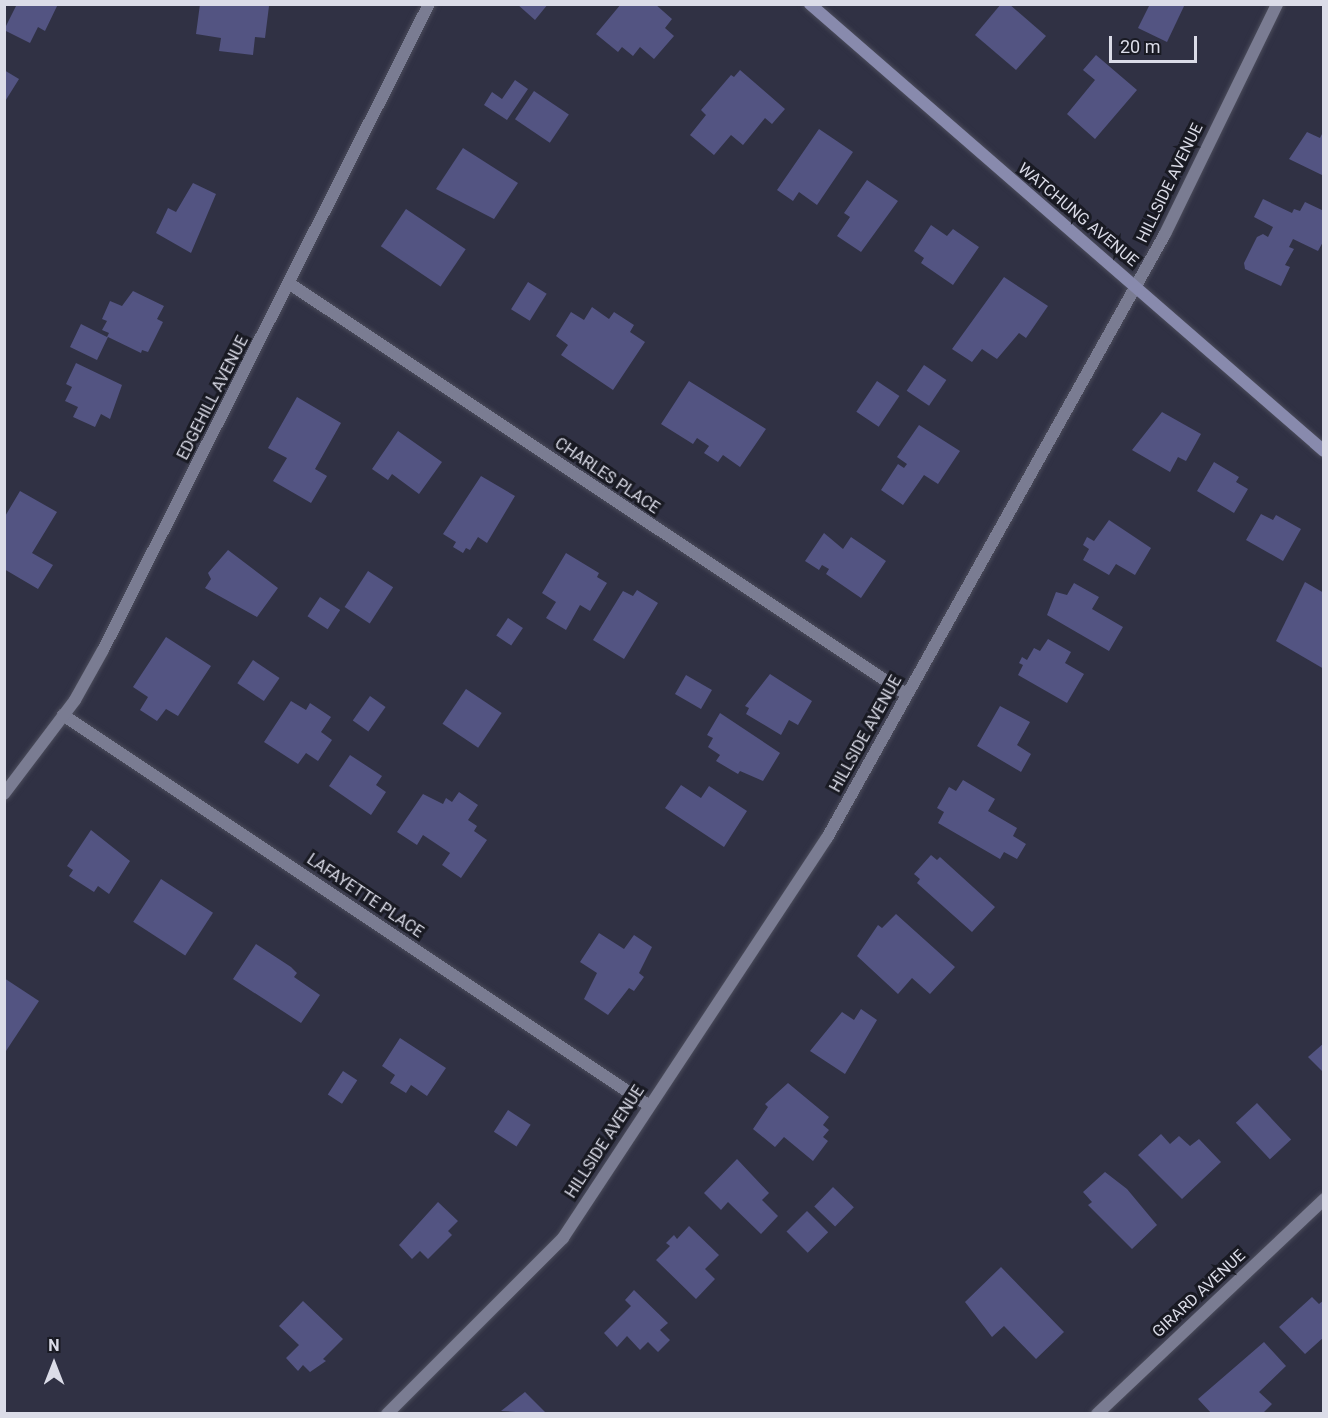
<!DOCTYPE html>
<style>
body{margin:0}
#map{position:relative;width:1328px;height:1418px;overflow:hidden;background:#303144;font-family:Roboto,sans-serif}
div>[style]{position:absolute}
.building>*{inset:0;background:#535482;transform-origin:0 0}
.roads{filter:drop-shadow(0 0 2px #4b4c5b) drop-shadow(0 0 2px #4b4c5b)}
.street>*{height:12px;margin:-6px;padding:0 6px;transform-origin:6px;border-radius:6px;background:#7a7c92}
.secondary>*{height:12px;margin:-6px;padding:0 6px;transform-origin:6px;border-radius:6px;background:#888aad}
span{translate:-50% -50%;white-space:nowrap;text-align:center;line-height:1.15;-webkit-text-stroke:6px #191a23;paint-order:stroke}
.street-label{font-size:16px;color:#dbdce8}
.frame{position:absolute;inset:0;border:6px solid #dbdce8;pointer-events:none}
.north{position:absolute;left:24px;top:1334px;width:60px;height:60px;-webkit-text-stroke:4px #191a23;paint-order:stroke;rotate:0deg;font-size:16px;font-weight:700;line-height:24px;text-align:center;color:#dbdce8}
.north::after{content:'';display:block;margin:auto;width:21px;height:27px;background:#dbdce8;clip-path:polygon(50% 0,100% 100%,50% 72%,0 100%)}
.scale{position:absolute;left:1109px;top:36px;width:88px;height:27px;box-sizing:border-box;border:3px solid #dbdce8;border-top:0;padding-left:8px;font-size:18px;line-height:21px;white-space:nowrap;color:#dbdce8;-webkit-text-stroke:4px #191a23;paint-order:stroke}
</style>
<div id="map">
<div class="building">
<div style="clip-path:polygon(17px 4px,58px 4px,45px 31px,38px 27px,30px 43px,4px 30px)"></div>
<div style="clip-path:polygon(200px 4px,269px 6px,265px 38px,255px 37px,253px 55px,219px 51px,221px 38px,196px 34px)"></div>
<div style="clip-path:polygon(517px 4px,548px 4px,535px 20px)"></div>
<div style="clip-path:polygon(621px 4px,655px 4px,672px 19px,665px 28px,674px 36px,654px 59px,640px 47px,633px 56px,622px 47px,618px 52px,596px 34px)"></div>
<div style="clip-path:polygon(1001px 4px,1009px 4px,1046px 36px,1016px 70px,975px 35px)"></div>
<div style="clip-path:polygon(1150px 4px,1185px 4px,1167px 42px,1138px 28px)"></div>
<div style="clip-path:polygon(1096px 55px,1137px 90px,1095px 139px,1067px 114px,1095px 80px,1083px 70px)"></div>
<div style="clip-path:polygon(4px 70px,19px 79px,4px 103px)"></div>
<div style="clip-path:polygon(740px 70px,785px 109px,772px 124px,765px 118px,743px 145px,731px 135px,714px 155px,690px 135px,706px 115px,701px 110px,731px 75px,734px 77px)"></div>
<div style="clip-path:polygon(515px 80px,528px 89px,507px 120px,484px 105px,492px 92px,502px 99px)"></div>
<div style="left:534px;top:91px;width:42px;height:34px;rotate:34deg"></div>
<div style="clip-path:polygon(819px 129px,853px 152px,817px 205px,799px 192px,793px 201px,777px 190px)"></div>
<div style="clip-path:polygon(1324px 130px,1324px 176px,1289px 159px,1307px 132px,1320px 138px)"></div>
<div style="clip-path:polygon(463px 148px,518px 183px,494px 219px,436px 189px)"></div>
<div style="clip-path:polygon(867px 180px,898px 201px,861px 252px,837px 236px,850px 217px,844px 213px)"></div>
<div style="clip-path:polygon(193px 183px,216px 194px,191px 253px,156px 233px,168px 208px,176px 212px)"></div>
<div style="clip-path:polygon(1263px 199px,1292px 213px,1294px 209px,1300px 211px,1305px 202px,1324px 211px,1324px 240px,1318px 251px,1293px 239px,1289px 247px,1294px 249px,1285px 265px,1290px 267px,1281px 286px,1245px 269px,1244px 263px,1257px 237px,1263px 234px,1268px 237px,1273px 227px,1254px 217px)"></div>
<div style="left:406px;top:209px;width:72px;height:45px;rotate:34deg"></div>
<div style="clip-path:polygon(931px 225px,947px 236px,953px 229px,979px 247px,953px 285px,921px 263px,924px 258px,914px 251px)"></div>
<div style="clip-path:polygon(1004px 277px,1048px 306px,1026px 338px,1019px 333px,997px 359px,982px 349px,972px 362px,952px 349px)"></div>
<div style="left:528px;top:282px;width:22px;height:32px;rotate:32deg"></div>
<div style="clip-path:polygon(133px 291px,164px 306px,157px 319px,163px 322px,148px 352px,142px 350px,141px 353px,108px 337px,97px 360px,70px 347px,81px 324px,107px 337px,109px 333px,102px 330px,107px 321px,102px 319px,110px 301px,122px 306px)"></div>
<div style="clip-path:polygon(592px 307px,609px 319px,614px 312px,634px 325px,630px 332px,645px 342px,613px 390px,561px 355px,568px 345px,556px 336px,571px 312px,584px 320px)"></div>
<div style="clip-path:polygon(76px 363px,122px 385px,110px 419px,101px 414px,95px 427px,73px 417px,78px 407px,65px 401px,72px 387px,66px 384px)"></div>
<div style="left:924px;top:365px;width:27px;height:31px;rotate:34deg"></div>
<div style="clip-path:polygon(689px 381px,766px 429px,740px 467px,723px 455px,718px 462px,704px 453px,709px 446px,697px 438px,693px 444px,661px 424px)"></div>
<div style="left:877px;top:381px;width:27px;height:37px;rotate:34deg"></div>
<div style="clip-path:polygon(297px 397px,341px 423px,315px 469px,327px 476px,311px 503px,273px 481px,287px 458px,268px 448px)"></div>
<div style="clip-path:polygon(1162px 412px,1201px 434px,1186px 461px,1178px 457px,1170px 472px,1132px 450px)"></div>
<div style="clip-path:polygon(919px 425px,960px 451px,938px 484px,924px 475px,903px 505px,881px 490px,898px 464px,904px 468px,907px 464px,897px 457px)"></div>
<div style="clip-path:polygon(398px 431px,442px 462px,419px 494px,392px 474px,388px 480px,372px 469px)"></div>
<div style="clip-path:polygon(1214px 462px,1239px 477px,1236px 482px,1248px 489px,1234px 513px,1197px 491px)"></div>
<div style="clip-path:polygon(481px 476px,515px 496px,487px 543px,478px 537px,470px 550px,466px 548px,463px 553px,453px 547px,456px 542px,443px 534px)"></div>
<div style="clip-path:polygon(20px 491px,57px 512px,32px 553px,53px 565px,38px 589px,4px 569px,4px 518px)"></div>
<div style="clip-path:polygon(1261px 514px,1273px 520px,1276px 515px,1301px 529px,1283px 561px,1246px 540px)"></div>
<div style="clip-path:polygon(1109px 520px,1151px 548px,1135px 575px,1116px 564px,1109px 575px,1083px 560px,1089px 549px,1083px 545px,1087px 537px,1094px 541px)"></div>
<div style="clip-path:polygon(824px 533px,843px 549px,851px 537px,886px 561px,861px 598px,826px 574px,829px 569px,822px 565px,819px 570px,805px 561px)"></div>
<div style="clip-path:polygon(228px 550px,278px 588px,257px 617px,205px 588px,211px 579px,208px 573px)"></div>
<div style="clip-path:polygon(566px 553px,599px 573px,597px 577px,607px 583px,590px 611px,580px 605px,566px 630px,546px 618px,556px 602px,542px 593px)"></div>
<div style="left:368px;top:571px;width:30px;height:43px;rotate:33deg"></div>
<div style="clip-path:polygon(1305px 582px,1324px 593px,1324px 669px,1276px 641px)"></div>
<div style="clip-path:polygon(1074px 583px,1099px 597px,1092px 609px,1123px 627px,1109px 651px,1047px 615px,1056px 592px,1067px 595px)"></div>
<div style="clip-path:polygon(637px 590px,658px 603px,624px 659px,593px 640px,623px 591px,633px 596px)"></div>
<div style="left:320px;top:597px;width:24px;height:23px;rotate:33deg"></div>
<div style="left:508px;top:618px;width:18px;height:21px;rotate:34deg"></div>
<div style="clip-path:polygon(166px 637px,211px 666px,178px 716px,166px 709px,157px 721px,140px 710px,148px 697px,133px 687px)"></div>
<div style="clip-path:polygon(1048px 639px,1071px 652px,1065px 663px,1084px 674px,1067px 703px,1018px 675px,1023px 665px,1019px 663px,1022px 657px,1027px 660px,1034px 648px,1040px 651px)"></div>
<div style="left:253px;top:660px;width:32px;height:28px;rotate:34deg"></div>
<div style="clip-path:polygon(770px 674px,812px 701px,798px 725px,789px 720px,781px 735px,746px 714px,749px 708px,745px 706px)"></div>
<div style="left:686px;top:675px;width:30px;height:22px;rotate:30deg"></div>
<div style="left:466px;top:689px;width:43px;height:42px;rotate:34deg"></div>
<div style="left:370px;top:696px;width:19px;height:30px;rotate:35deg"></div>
<div style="clip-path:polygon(291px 701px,306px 710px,310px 703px,331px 717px,321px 732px,332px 740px,318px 761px,306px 753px,298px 764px,264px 742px)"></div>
<div style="clip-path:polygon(1000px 706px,1030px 722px,1017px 745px,1031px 754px,1021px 772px,977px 746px)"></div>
<div style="clip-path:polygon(720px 713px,780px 753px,763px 781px,740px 771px,738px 774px,716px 761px,720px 755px,708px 747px,713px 738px,707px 735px)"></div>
<div style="clip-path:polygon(350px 755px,382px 776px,376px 785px,386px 792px,371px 815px,329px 786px)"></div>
<div style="clip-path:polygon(963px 780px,995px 799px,988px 811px,1017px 828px,1013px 836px,1026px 844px,1017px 859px,1004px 852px,1000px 859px,938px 823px,944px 812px,937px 808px,949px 787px,956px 791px)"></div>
<div style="clip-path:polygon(681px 785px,701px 798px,709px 786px,747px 811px,724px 847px,665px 808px)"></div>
<div style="clip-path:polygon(459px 792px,478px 805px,468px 820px,477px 826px,474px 831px,487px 840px,461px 878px,442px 865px,450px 853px,423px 835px,417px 845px,397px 832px,423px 794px,443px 804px,446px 798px,452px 802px)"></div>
<div style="clip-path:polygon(91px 830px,130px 861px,109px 894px,98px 886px,94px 892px,69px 876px,73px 870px,67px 866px)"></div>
<div style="clip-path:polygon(931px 855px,937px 860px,940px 857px,995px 907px,972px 932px,917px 883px,920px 879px,914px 874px)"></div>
<div style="left:161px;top:879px;width:62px;height:51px;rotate:33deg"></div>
<div style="clip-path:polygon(896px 914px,955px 967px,930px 994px,912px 978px,898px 994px,857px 956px,878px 925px,882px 928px)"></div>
<div style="clip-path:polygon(599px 933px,624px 949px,634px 935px,652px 947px,639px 973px,644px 977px,634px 991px,629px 988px,608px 1015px,584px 999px,597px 973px,580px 962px)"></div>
<div style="clip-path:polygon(256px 944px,291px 967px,297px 973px,294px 977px,320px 995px,301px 1023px,233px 979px)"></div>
<div style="clip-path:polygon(4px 978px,39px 1001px,4px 1054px)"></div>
<div style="clip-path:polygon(861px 1009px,877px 1020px,845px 1074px,810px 1051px,842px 1012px,854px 1020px)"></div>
<div style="clip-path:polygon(400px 1038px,446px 1068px,427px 1096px,411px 1085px,406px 1093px,390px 1083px,395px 1075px,382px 1066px)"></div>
<div style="clip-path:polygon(1324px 1043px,1324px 1073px,1308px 1057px)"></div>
<div style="left:343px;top:1071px;width:17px;height:28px;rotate:33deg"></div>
<div style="clip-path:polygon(788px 1083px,829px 1117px,823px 1125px,829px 1130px,823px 1137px,828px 1141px,813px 1161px,784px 1137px,775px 1147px,753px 1129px,768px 1107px,765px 1104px)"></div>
<div style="left:1257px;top:1103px;width:50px;height:29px;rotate:47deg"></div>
<div style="left:508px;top:1110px;width:27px;height:26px;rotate:33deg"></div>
<div style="clip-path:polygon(1161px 1134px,1170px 1144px,1179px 1136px,1190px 1146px,1199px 1139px,1221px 1162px,1182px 1199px,1138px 1155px)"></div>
<div style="clip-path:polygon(737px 1159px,769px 1193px,762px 1200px,778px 1216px,761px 1234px,728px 1202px,721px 1210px,704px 1193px)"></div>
<div style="clip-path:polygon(1105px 1172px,1127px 1189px,1157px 1225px,1132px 1249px,1088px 1205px,1092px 1202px,1083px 1192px)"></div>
<div style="left:833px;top:1187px;width:29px;height:27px;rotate:44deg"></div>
<div style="clip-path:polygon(438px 1202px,458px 1221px,448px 1231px,452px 1235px,428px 1259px,420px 1251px,412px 1259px,399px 1245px)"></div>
<div style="left:807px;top:1211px;width:30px;height:29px;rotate:45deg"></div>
<div style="clip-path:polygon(689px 1226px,719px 1255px,705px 1269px,715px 1279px,696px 1299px,656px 1260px,670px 1246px,666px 1243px,674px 1235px,677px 1239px)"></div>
<div style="clip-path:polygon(1001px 1267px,1064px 1332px,1036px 1359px,1004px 1326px,992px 1337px,965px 1302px)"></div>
<div style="clip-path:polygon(634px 1290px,668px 1323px,660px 1330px,670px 1340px,658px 1352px,648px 1342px,640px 1350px,627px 1336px,617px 1347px,604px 1333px,631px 1306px,625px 1300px)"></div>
<div style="clip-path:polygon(1312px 1297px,1319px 1304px,1324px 1300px,1324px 1337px,1305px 1354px,1279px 1327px)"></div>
<div style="clip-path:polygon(303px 1301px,343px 1339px,323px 1359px,326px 1361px,310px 1372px,303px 1365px,298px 1371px,286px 1358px,299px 1345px,279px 1326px)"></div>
<div style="clip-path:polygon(1264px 1342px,1286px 1366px,1259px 1392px,1272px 1404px,1262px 1414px,1212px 1414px,1198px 1399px)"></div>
<div style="clip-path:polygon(525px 1392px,547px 1414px,501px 1411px)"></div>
</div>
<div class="roads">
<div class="street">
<div style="left:290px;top:284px;width:740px;rotate:33.65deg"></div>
<div style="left:63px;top:715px;width:703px;rotate:33.69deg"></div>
<div style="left:4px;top:794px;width:118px;rotate:-52.9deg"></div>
<div style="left:75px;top:700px;width:57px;rotate:-60.8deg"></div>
<div style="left:103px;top:650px;width:724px;rotate:-63.22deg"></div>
<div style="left:387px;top:1414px;width:249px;rotate:-45deg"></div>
<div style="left:563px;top:1238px;width:479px;rotate:-56.6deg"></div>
<div style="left:827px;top:838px;width:692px;rotate:-60.77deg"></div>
<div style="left:1165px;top:234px;width:256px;rotate:-64deg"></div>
<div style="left:1097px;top:1414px;width:313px;rotate:-43.4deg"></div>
</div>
<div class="secondary">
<div style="left:810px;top:4px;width:681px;rotate:41.01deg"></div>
</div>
</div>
<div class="street-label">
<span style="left:1170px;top:183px;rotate:-64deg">HILLSIDE AVENUE</span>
<span style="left:1078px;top:215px;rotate:40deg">WATCHUNG AVENUE</span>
<span style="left:213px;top:398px;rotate:-63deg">EDGEHILL AVENUE</span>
<span style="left:607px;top:476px;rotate:34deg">CHARLES PLACE</span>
<span style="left:866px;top:734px;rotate:-61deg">HILLSIDE AVENUE</span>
<span style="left:365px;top:896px;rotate:34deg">LAFAYETTE PLACE</span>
<span style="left:605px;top:1142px;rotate:-57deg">HILLSIDE AVENUE</span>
<span style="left:1199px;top:1294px;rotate:-43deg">GIRARD AVENUE</span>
</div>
<div class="frame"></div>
<div class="north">N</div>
<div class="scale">20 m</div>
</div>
